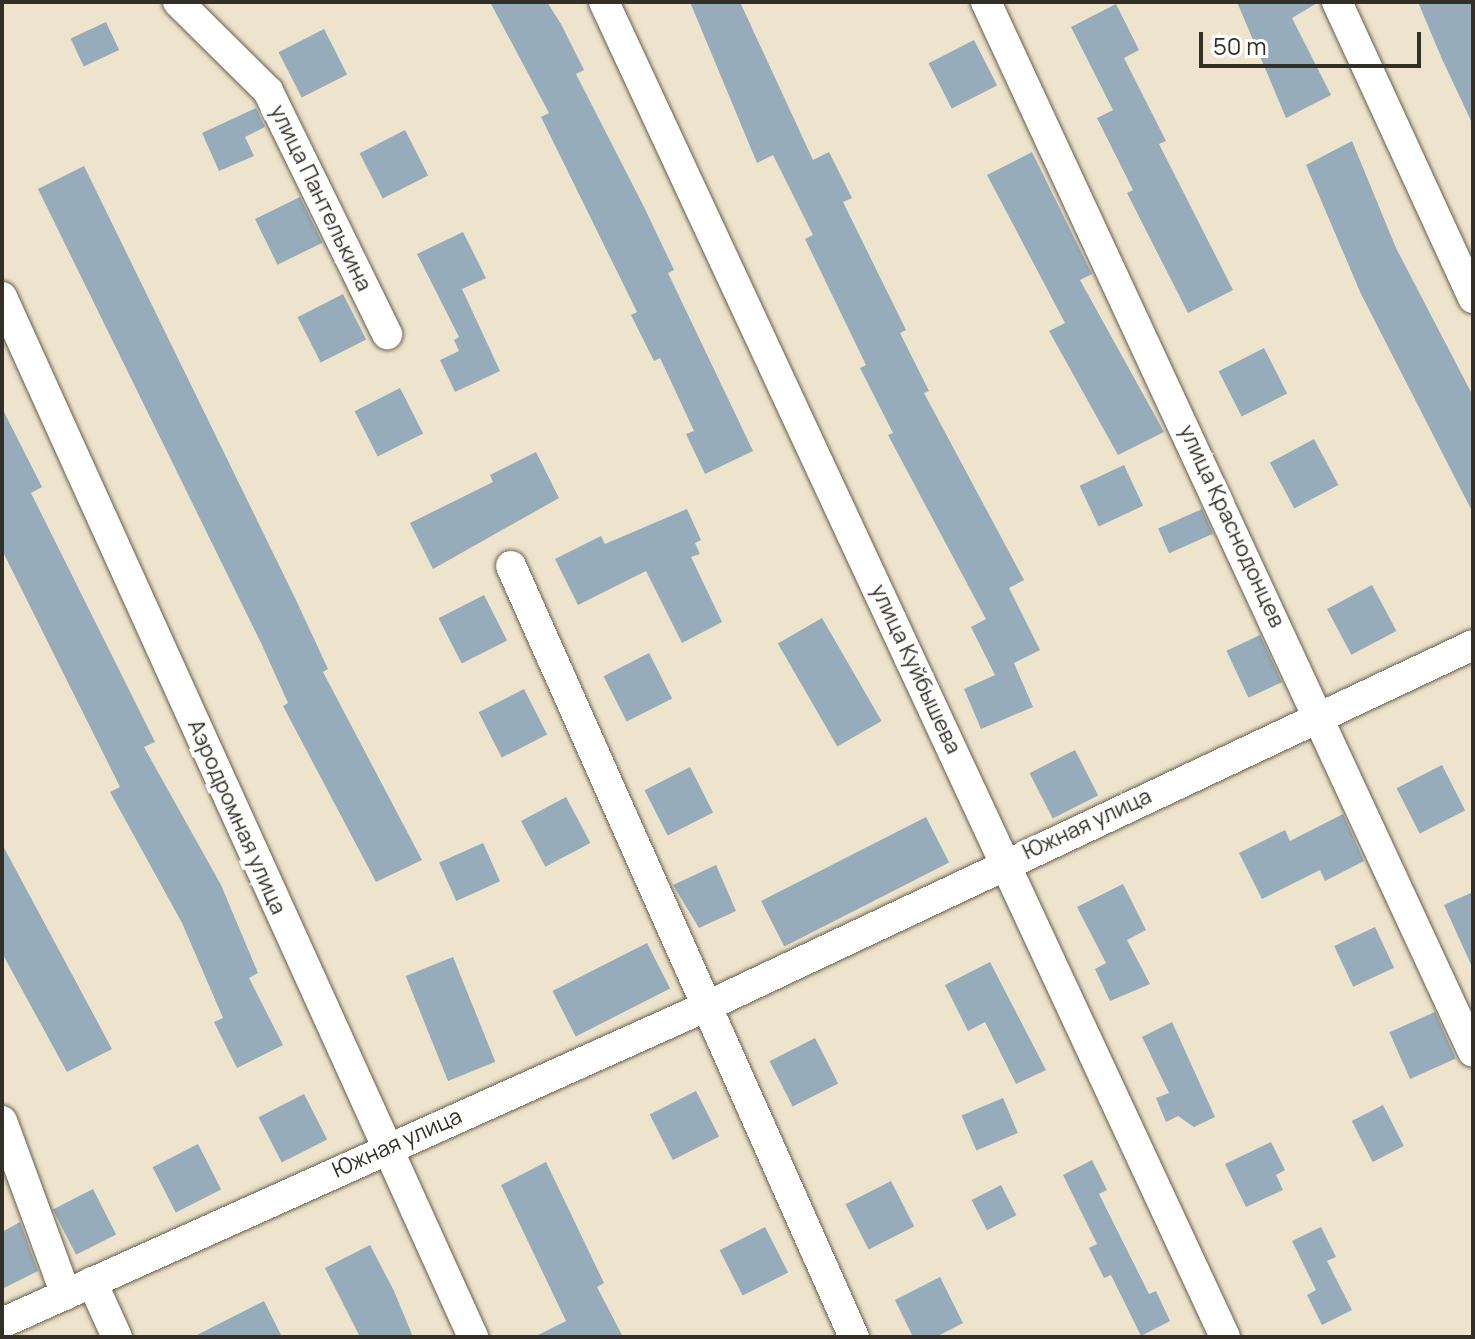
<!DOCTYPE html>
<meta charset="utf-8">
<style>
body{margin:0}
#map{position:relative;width:1475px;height:1339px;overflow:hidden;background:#eee4cd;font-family:Manrope,sans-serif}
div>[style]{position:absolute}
.building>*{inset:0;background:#96acbb;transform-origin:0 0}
.roads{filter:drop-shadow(0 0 2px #695f4c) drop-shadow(0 0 2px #695f4c)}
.minor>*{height:30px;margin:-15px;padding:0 15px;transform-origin:15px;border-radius:15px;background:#fff}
span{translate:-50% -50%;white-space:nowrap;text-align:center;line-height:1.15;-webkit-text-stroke:8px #fff;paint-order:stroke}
.street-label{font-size:22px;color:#332f27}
.frame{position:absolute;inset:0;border:4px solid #332f27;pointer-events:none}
.scale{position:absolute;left:1199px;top:32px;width:222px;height:36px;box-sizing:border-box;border:4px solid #332f27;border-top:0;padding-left:10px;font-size:24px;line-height:28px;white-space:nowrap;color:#332f27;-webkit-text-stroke:6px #fff;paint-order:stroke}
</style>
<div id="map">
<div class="building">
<div style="clip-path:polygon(490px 2px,547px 2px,561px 24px,584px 70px,576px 74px,644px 207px,674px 270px,668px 273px,753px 451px,705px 474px,686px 434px,694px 431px,660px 358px,654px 361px,631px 315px,637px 312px,541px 117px,549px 113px)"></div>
<div style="clip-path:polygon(690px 2px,740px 2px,813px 160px,829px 152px,852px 198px,843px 202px,906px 330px,900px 333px,929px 391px,924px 393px,1024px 580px,1009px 588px,1040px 650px,1014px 663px,1033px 707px,981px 729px,964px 689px,995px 675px,971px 627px,986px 619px,888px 435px,893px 433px,860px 368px,866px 365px,805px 239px,813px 235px,773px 155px,757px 163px)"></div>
<div style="clip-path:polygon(1237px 2px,1319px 2px,1292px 18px,1331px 95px,1286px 118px)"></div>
<div style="clip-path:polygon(1418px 2px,1473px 2px,1473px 125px,1442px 59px)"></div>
<div style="clip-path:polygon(1116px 4px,1139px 50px,1124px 58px,1166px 141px,1159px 144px,1233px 290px,1188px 313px,1127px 193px,1133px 190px,1097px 118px,1113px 110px,1071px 27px)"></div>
<div style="left:106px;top:22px;width:31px;height:39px;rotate:65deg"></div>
<div style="left:324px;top:29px;width:51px;height:51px;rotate:63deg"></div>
<div style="left:974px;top:40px;width:51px;height:51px;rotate:63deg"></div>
<div style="clip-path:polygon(256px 108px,265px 127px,245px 137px,254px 156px,219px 171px,202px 133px)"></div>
<div style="left:405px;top:130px;width:51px;height:51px;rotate:63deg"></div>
<div style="clip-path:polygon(1352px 141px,1396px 248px,1473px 396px,1473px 513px,1361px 294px,1306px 165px)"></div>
<div style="clip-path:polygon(1032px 152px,1092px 274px,1080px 280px,1164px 432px,1118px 455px,1049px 331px,1065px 323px,987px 175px)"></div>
<div style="clip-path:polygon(84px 166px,296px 600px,328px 669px,323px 672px,422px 860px,376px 882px,283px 706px,288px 703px,262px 645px,38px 189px)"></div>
<div style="left:300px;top:197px;width:51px;height:50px;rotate:64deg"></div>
<div style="clip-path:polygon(463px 232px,486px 278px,462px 289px,500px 371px,455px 392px,440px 360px,459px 351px,454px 340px,459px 337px,417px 254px)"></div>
<div style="left:343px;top:294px;width:51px;height:51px;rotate:63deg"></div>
<div style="left:1264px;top:348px;width:51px;height:51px;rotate:63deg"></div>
<div style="left:400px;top:388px;width:51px;height:51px;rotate:63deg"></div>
<div style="clip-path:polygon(2px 408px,42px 487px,31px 493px,155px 742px,144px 747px,221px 885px,258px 973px,249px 978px,283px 1045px,237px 1068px,214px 1022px,223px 1018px,182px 923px,110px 792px,120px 787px,2px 550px)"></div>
<div style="left:1314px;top:439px;width:52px;height:50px;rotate:62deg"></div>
<div style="clip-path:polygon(536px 452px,559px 498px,433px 569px,410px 523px,493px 482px,490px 475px)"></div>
<div style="left:1124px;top:465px;width:45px;height:49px;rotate:65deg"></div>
<div style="clip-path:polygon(687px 509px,701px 540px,695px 543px,700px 554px,691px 557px,722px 622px,682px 643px,646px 571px,578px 605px,555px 559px,601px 536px,605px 544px)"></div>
<div style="left:1202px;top:509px;width:27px;height:48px;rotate:66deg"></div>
<div style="left:1372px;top:585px;width:52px;height:51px;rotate:62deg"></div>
<div style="left:484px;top:595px;width:51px;height:51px;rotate:63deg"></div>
<div style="left:822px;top:618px;width:119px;height:51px;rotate:60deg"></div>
<div style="left:1260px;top:635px;width:52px;height:37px;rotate:65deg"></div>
<div style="left:649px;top:653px;width:51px;height:51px;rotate:63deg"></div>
<div style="left:524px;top:689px;width:51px;height:51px;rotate:63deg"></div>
<div style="left:1075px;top:750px;width:51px;height:51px;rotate:63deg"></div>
<div style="left:1442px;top:765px;width:51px;height:51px;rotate:63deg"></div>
<div style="left:690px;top:767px;width:51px;height:51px;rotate:63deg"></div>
<div style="left:566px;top:797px;width:52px;height:51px;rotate:62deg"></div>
<div style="clip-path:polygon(1343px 814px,1364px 861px,1325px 881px,1320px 870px,1262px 899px,1239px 853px,1285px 830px,1290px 841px)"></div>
<div style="left:926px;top:817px;width:51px;height:185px;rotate:63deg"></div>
<div style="left:483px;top:843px;width:42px;height:48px;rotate:66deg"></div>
<div style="clip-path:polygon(2px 844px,112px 1049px,67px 1072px,2px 953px)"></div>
<div style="clip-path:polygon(716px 865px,736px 911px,699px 928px,673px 885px)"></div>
<div style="clip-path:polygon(1123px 884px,1146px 930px,1127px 940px,1150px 984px,1110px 1001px,1095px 969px,1106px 963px,1077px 907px)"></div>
<div style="clip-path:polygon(1473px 892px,1473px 969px,1444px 905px)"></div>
<div style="left:1375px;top:927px;width:45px;height:45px;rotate:65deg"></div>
<div style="left:647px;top:943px;width:51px;height:106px;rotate:63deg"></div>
<div style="left:453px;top:957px;width:113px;height:51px;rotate:68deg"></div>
<div style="clip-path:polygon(990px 962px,1046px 1070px,1016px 1084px,985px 1022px,968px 1031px,945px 985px)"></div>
<div style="left:1435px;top:1012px;width:51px;height:50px;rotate:66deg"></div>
<div style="clip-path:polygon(1172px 1022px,1215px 1117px,1194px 1127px,1178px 1116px,1166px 1122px,1156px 1098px,1169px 1093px,1142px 1037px)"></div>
<div style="left:815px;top:1038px;width:51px;height:51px;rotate:63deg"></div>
<div style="left:696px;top:1091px;width:51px;height:52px;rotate:63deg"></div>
<div style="left:304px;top:1094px;width:51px;height:51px;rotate:63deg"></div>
<div style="left:1003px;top:1098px;width:38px;height:45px;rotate:67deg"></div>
<div style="left:1383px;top:1105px;width:46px;height:35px;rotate:63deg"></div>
<div style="clip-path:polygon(1271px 1142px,1285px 1170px,1276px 1175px,1283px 1190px,1246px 1207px,1225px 1164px)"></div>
<div style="left:198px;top:1144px;width:51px;height:51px;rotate:63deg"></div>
<div style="clip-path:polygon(1092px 1160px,1107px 1190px,1099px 1194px,1149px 1294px,1156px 1291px,1170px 1321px,1141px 1336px,1111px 1275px,1104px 1278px,1089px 1248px,1097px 1244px,1063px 1175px)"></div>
<div style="clip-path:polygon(546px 1162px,604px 1283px,597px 1287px,623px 1337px,534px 1337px,566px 1321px,501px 1185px)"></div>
<div style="left:891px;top:1181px;width:51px;height:51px;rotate:63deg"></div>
<div style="left:1001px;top:1185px;width:34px;height:33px;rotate:63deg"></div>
<div style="left:93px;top:1189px;width:51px;height:45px;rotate:63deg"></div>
<div style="clip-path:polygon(20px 1222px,38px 1271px,2px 1289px,2px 1232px)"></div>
<div style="left:765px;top:1227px;width:51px;height:51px;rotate:63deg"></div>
<div style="clip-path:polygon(1321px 1227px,1336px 1257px,1327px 1261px,1352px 1310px,1322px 1325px,1307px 1295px,1316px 1290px,1292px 1241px)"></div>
<div style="clip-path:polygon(370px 1245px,394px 1291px,413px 1337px,360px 1337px,325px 1268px)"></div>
<div style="clip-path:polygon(940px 1277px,963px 1323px,936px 1337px,913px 1337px,895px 1300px)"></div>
<div style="clip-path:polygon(264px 1301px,282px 1337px,193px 1337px)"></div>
</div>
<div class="roads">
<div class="minor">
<div style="left:178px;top:2px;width:127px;rotate:44.7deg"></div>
<div style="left:268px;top:91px;width:271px;rotate:63.9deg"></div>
<div style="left:604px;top:2px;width:1472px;rotate:65.05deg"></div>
<div style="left:986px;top:2px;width:1157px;rotate:65.12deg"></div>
<div style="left:1337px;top:2px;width:326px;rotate:65.3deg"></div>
<div style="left:2px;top:297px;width:1142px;rotate:65.63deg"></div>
<div style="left:511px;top:566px;width:844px;rotate:66.02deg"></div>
<div style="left:2px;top:1121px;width:185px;rotate:69.8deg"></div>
<div style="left:92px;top:1282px;width:60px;rotate:65.6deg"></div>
<div style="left:2px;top:1323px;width:769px;rotate:-24.2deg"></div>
<div style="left:703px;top:1008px;width:851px;rotate:-25.24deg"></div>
</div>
</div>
<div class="street-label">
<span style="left:321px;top:198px;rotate:64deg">улица Пантелькина</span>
<span style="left:1232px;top:526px;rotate:65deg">улица Краснодонцев</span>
<span style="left:916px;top:669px;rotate:65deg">улица Куйбышева</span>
<span style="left:237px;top:817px;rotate:66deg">Аэродромная улица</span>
<span style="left:1087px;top:824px;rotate:-25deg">Южная улица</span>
<span style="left:397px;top:1143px;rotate:-24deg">Южная улица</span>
</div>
<div class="frame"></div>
<div class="scale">50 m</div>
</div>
